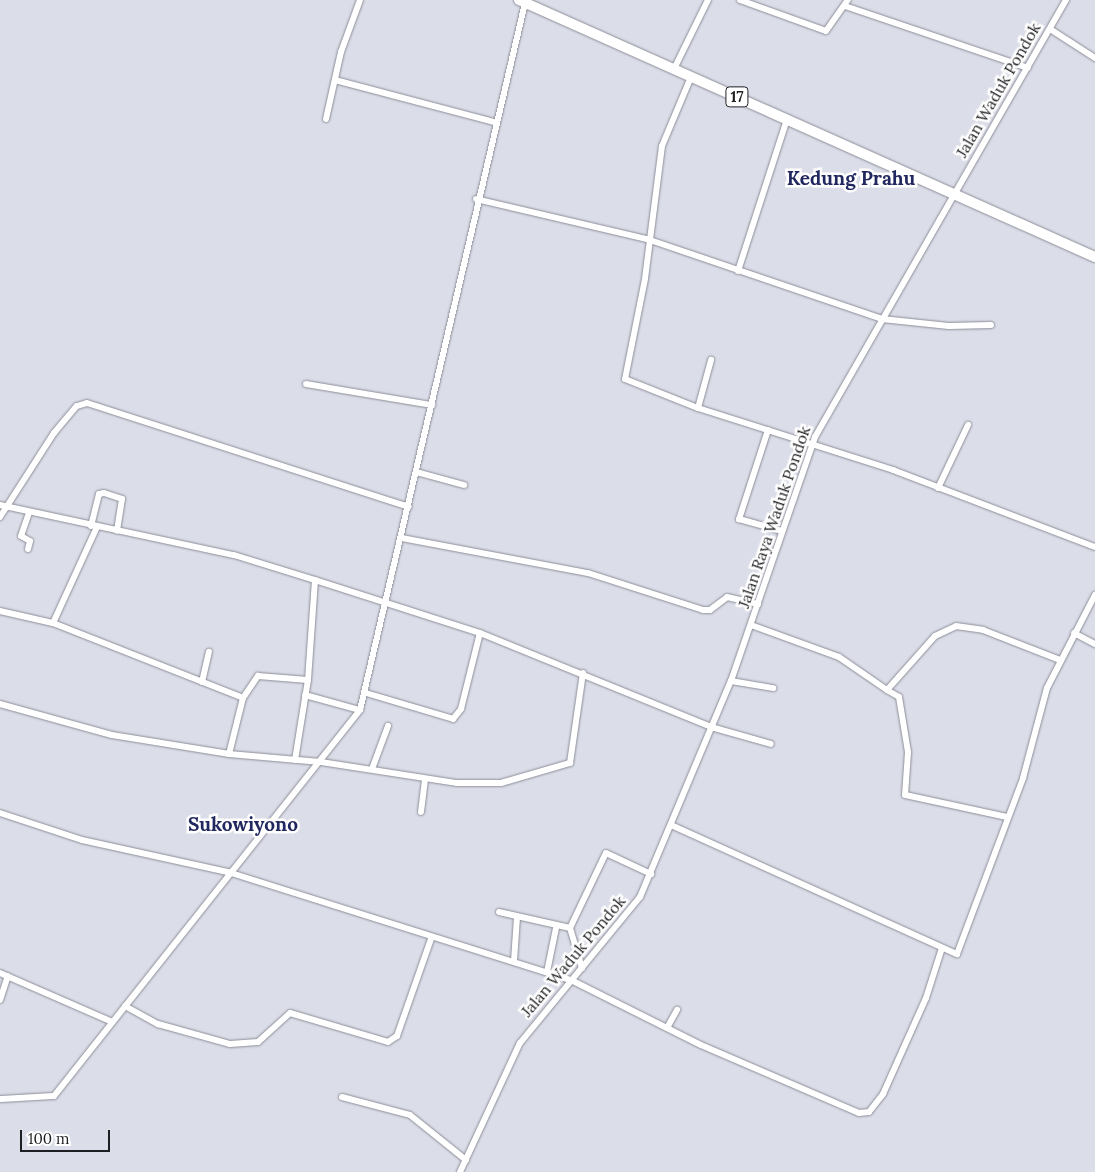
<!DOCTYPE html>
<style>
body{margin:0}
#map{position:relative;width:1095px;height:1172px;overflow:hidden;background:#dbdde8;font-family:Lora,serif}
div>[style]{position:absolute}
.roads{filter:drop-shadow(0 0 1px #8c8e98) drop-shadow(0 0 1px #8c8e98)}
.minor>*{height:6px;margin:-3px;padding:0 3px;transform-origin:3px;border-radius:3px;background:#fff}
.highway>*{height:10px;margin:-5px;padding:0 5px;transform-origin:5px;border-radius:5px;background:#fff}
span{translate:-50% -50%;white-space:nowrap;text-align:center;line-height:1.15;-webkit-text-stroke:5px #fff;paint-order:stroke}
.shield-label span{padding:1px 4px;background:#fff;border:1px solid;border-radius:4px;-webkit-text-stroke-width:0}
.shield-label{font-size:15px;color:#1e1f22;font-weight:700}
.street-label{font-size:16px;color:#1e1f22}
.quarter-label{font-size:19px;color:#212860;font-weight:700}
.scale{position:absolute;left:20px;top:1130px;width:90px;height:22px;box-sizing:border-box;border:2px solid #1e1f22;border-top:0;padding-left:6px;font-size:15px;line-height:18px;white-space:nowrap;color:#1e1f22;-webkit-text-stroke:4px #fff;paint-order:stroke}
</style>
<div id="map">
<div class="roads">
<div class="minor">
<div style="left:740px;top:0;width:91px;rotate:19.8deg"></div>
<div style="left:826px;top:31px;width:38px;rotate:-55deg"></div>
<div style="left:845px;top:6px;width:193px;rotate:18.7deg"></div>
<div style="left:1050px;top:29px;width:54px;rotate:32.8deg"></div>
<div style="left:674px;top:69px;width:77px;rotate:-63.8deg"></div>
<div style="left:691px;top:77px;width:75px;rotate:112.8deg"></div>
<div style="left:662px;top:146px;width:134px;rotate:97.3deg"></div>
<div style="left:645px;top:279px;width:102px;rotate:101.3deg"></div>
<div style="left:625px;top:379px;width:79px;rotate:21.7deg"></div>
<div style="left:698px;top:408px;width:205px;rotate:17.6deg"></div>
<div style="left:893px;top:470px;width:216px;rotate:20.9deg"></div>
<div style="left:335px;top:80px;width:164px;rotate:14.8deg"></div>
<div style="left:326px;top:119px;width:69px;rotate:-77.4deg"></div>
<div style="left:341px;top:52px;width:55px;rotate:-69.9deg"></div>
<div style="left:476px;top:199px;width:176px;rotate:13.2deg"></div>
<div style="left:647px;top:239px;width:248px;rotate:18.8deg"></div>
<div style="left:882px;top:319px;width:67px;rotate:6deg"></div>
<div style="left:949px;top:326px;width:42px;rotate:-1.4deg"></div>
<div style="left:738px;top:271px;width:160px;rotate:-72.1deg"></div>
<div style="left:306px;top:384px;width:128px;rotate:9.5deg"></div>
<div style="left:698px;top:408px;width:50px;rotate:-74.8deg"></div>
<div style="left:768px;top:430px;width:94px;rotate:108deg"></div>
<div style="left:739px;top:519px;width:45px;rotate:15.6deg"></div>
<div style="left:416px;top:472px;width:50px;rotate:15.2deg"></div>
<div style="left:938px;top:488px;width:70px;rotate:-64.5deg"></div>
<div style="left:0;top:505px;width:239px;rotate:12.1deg"></div>
<div style="left:234px;top:555px;width:85px;rotate:17.2deg"></div>
<div style="left:315px;top:580px;width:173px;rotate:17.8deg"></div>
<div style="left:480px;top:633px;width:249px;rotate:22.1deg"></div>
<div style="left:711px;top:727px;width:62px;rotate:15.8deg"></div>
<div style="left:0;top:517px;width:100px;rotate:-57.3deg"></div>
<div style="left:54px;top:433px;width:35px;rotate:-50deg"></div>
<div style="left:77px;top:406px;width:10px;rotate:-17deg"></div>
<div style="left:87px;top:403px;width:338px;rotate:17.9deg"></div>
<div style="left:91px;top:526px;width:33px;rotate:-76deg"></div>
<div style="left:99px;top:494px;width:5px;rotate:-11deg"></div>
<div style="left:104px;top:493px;width:19px;rotate:18deg"></div>
<div style="left:122px;top:499px;width:32px;rotate:99deg"></div>
<div style="left:402px;top:538px;width:189px;rotate:10.7deg"></div>
<div style="left:588px;top:573px;width:121px;rotate:17.8deg"></div>
<div style="left:703px;top:610px;width:7px"></div>
<div style="left:710px;top:610px;width:21px;rotate:-37deg"></div>
<div style="left:727px;top:597px;width:32px;rotate:13deg"></div>
<div style="left:28px;top:549px;width:8px;rotate:-76deg"></div>
<div style="left:30px;top:541px;width:10px;rotate:-151deg"></div>
<div style="left:21px;top:536px;width:24px;rotate:-71deg"></div>
<div style="left:0;top:611px;width:54px;rotate:12.8deg"></div>
<div style="left:53px;top:623px;width:204px;rotate:21.5deg"></div>
<div style="left:53px;top:623px;width:106px;rotate:-65.4deg"></div>
<div style="left:751px;top:625px;width:94px;rotate:20deg"></div>
<div style="left:839px;top:657px;width:58px;rotate:34.5deg"></div>
<div style="left:1074px;top:633px;width:24px;rotate:28deg"></div>
<div style="left:731px;top:681px;width:43px;rotate:9.5deg"></div>
<div style="left:202px;top:682px;width:31px;rotate:-77deg"></div>
<div style="left:366px;top:693px;width:91px;rotate:16.6deg"></div>
<div style="left:453px;top:719px;width:13px;rotate:-51deg"></div>
<div style="left:461px;top:709px;width:78px;rotate:-76deg"></div>
<div style="left:305px;top:695px;width:57px;rotate:15.3deg"></div>
<div style="left:0;top:704px;width:116px;rotate:15.5deg"></div>
<div style="left:112px;top:735px;width:119px;rotate:9.2deg"></div>
<div style="left:229px;top:754px;width:92px;rotate:5deg"></div>
<div style="left:321px;top:762px;width:138px;rotate:8.8deg"></div>
<div style="left:457px;top:783px;width:44px"></div>
<div style="left:501px;top:783px;width:72px;rotate:-16.2deg"></div>
<div style="left:570px;top:763px;width:91px;rotate:-81.8deg"></div>
<div style="left:229px;top:754px;width:58px;rotate:-76deg"></div>
<div style="left:243px;top:698px;width:27px;rotate:-56deg"></div>
<div style="left:258px;top:676px;width:50px;rotate:4.6deg"></div>
<div style="left:295px;top:760px;width:81px;rotate:-80.8deg"></div>
<div style="left:308px;top:680px;width:100px;rotate:-86deg"></div>
<div style="left:372px;top:769px;width:46px;rotate:-69.6deg"></div>
<div style="left:421px;top:812px;width:33px;rotate:-83deg"></div>
<div style="left:0;top:813px;width:86px;rotate:18.2deg"></div>
<div style="left:82px;top:840px;width:149px;rotate:12.4deg"></div>
<div style="left:228px;top:872px;width:362px;rotate:17.5deg"></div>
<div style="left:573px;top:981px;width:143px;rotate:26.6deg"></div>
<div style="left:701px;top:1045px;width:172px;rotate:23.3deg"></div>
<div style="left:859px;top:1113px;width:10px;rotate:-6deg"></div>
<div style="left:869px;top:1112px;width:23px;rotate:-52deg"></div>
<div style="left:883px;top:1094px;width:105px;rotate:-65.9deg"></div>
<div style="left:926px;top:998px;width:52px;rotate:-72.3deg"></div>
<div style="left:1007px;top:817px;width:104px;rotate:-167.8deg"></div>
<div style="left:905px;top:795px;width:43px;rotate:-86deg"></div>
<div style="left:908px;top:752px;width:56px;rotate:-99.3deg"></div>
<div style="left:899px;top:697px;width:14px;rotate:-150deg"></div>
<div style="left:887px;top:690px;width:72px;rotate:-48.4deg"></div>
<div style="left:935px;top:636px;width:23px;rotate:-25deg"></div>
<div style="left:956px;top:626px;width:27px;rotate:8deg"></div>
<div style="left:983px;top:630px;width:83px;rotate:21.3deg"></div>
<div style="left:671px;top:825px;width:314px;rotate:24.3deg"></div>
<div style="left:957px;top:954px;width:188px;rotate:-69.4deg"></div>
<div style="left:1023px;top:778px;width:93px;rotate:-75.1deg"></div>
<div style="left:1047px;top:688px;width:105px;rotate:-62.7deg"></div>
<div style="left:499px;top:912px;width:73px;rotate:12.7deg"></div>
<div style="left:570px;top:928px;width:42px;rotate:73.3deg"></div>
<div style="left:570px;top:928px;width:83px;rotate:-64.4deg"></div>
<div style="left:606px;top:853px;width:50px;rotate:25deg"></div>
<div style="left:514px;top:961px;width:44px;rotate:-86.1deg"></div>
<div style="left:547px;top:972px;width:45px;rotate:-78.4deg"></div>
<div style="left:0;top:973px;width:122px;rotate:23.6deg"></div>
<div style="left:0;top:1000px;width:25px;rotate:-72deg"></div>
<div style="left:125px;top:1006px;width:38px;rotate:29deg"></div>
<div style="left:158px;top:1024px;width:75px;rotate:15.5deg"></div>
<div style="left:230px;top:1044px;width:28px;rotate:-4deg"></div>
<div style="left:258px;top:1042px;width:43px;rotate:-42.2deg"></div>
<div style="left:290px;top:1013px;width:102px;rotate:16.5deg"></div>
<div style="left:388px;top:1042px;width:11px;rotate:-34deg"></div>
<div style="left:397px;top:1036px;width:103px;rotate:-70.7deg"></div>
<div style="left:667px;top:1028px;width:21px;rotate:-61deg"></div>
<div style="left:342px;top:1097px;width:70px;rotate:14.8deg"></div>
<div style="left:410px;top:1115px;width:72px;rotate:38.8deg"></div>
<div style="left:0;top:1099px;width:54px;rotate:-3.2deg"></div>
<div style="left:54px;top:1096px;width:493px;rotate:-51.6deg"></div>
<div style="left:360px;top:710px;width:726px;rotate:-76.86deg"></div>
<div style="left:460px;top:1172px;width:142px;rotate:-65.1deg"></div>
<div style="left:520px;top:1043px;width:189px;rotate:-50.6deg"></div>
<div style="left:640px;top:897px;width:234px;rotate:-67.2deg"></div>
<div style="left:731px;top:681px;width:258px;rotate:-71deg"></div>
<div style="left:815px;top:437px;width:504px;rotate:-60.13deg"></div>
</div>
<div class="highway">
<div style="left:519px;top:0;width:631px;rotate:24.05deg"></div>
</div>
</div>
<div class="shield-label">
<span style="left:737px;top:97px">17</span>
</div>
<div class="street-label">
<span style="left:998px;top:90px;rotate:-60deg">Jalan Waduk Pondok</span>
<span style="left:774px;top:517px;rotate:-71deg">Jalan Raya Waduk Pondok</span>
<span style="left:573px;top:956px;rotate:-50deg">Jalan Waduk Pondok</span>
</div>
<div class="quarter-label">
<span style="left:851px;top:179px">Kedung Prahu</span>
<span style="left:243px;top:825px">Sukowiyono</span>
</div>
<div class="scale">100 m</div>
</div>
